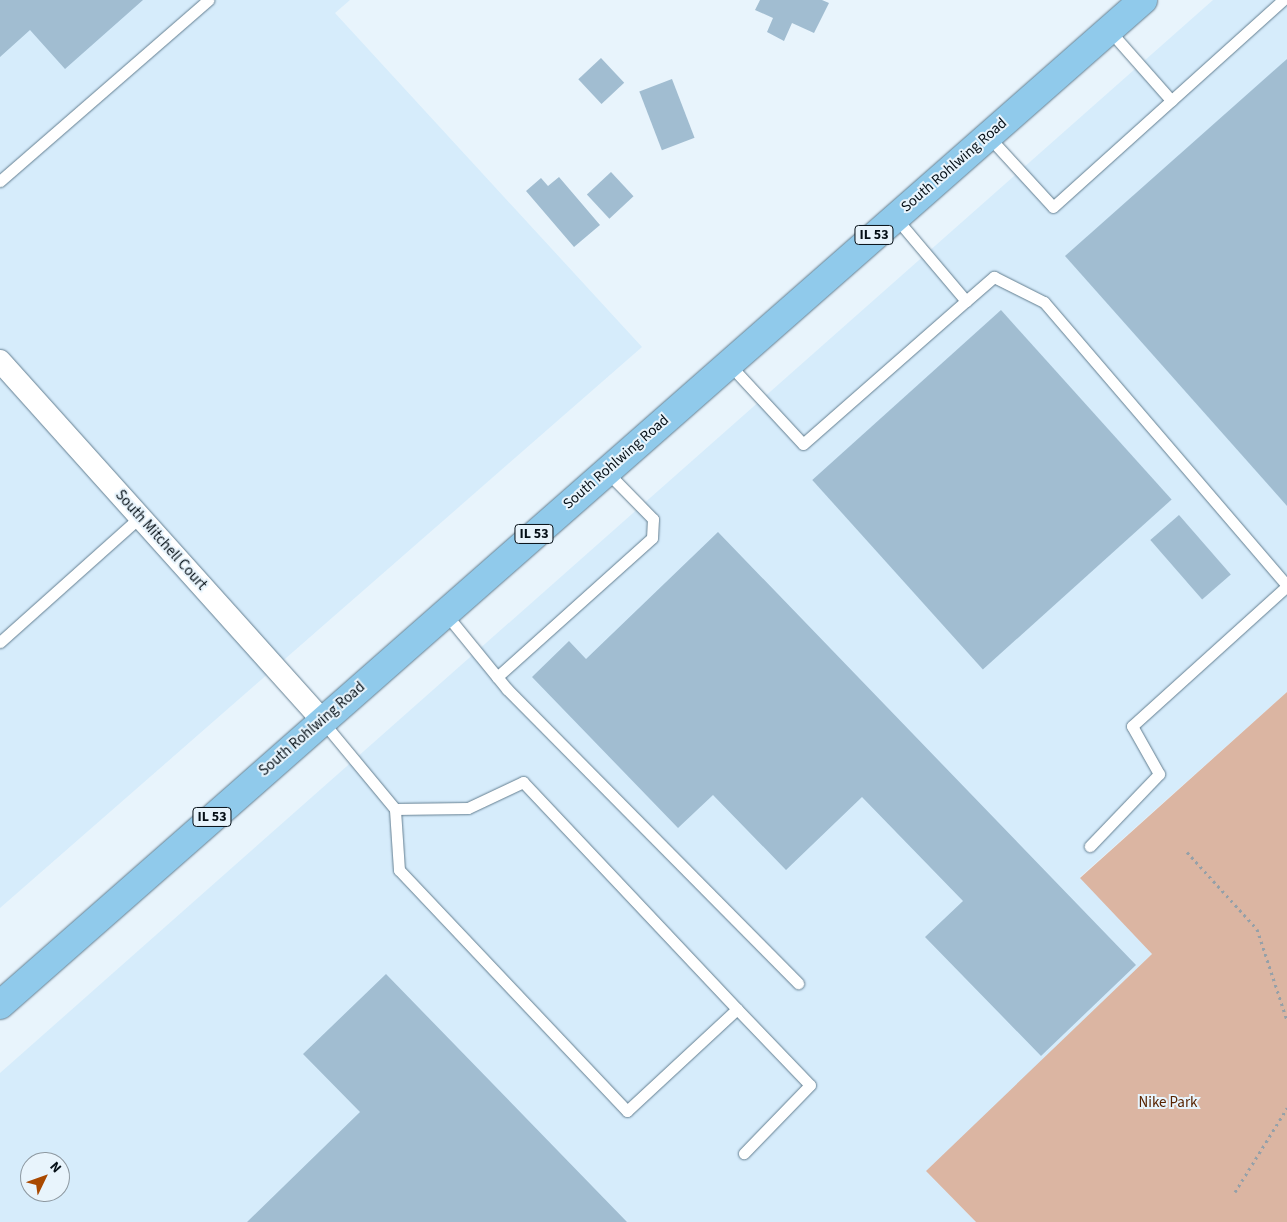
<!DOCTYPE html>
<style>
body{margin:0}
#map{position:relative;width:1287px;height:1222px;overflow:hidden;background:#e8f4fc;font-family:"Source Sans 3",sans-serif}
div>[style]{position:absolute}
.built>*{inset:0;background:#d6ecfb}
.green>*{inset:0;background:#dbb5a2}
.building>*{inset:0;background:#a1bdd1;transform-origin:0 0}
.path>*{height:3px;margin-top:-1.5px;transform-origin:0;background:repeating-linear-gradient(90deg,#95a0a8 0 2.5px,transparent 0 6.5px)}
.roads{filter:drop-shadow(0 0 1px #637e90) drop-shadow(0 0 1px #637e90)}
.lane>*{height:11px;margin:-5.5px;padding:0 5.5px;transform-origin:5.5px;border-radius:5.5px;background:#fff}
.street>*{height:22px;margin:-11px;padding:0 11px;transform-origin:11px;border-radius:11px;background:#fff}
.primary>*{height:28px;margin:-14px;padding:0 14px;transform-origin:14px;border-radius:14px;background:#90caeb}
span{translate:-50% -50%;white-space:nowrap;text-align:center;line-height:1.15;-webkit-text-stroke:4px #e8f4fc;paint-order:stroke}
.shield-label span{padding:1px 4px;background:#e8f4fc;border:1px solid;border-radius:4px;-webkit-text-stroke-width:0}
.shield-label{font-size:14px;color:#050f16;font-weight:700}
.street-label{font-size:15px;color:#050f16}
.park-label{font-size:15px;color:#582300}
.north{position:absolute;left:20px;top:1152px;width:50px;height:50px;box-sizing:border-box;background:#e8f4fc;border:1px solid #8d98a0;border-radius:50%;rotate:48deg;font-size:14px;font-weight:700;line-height:20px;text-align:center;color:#050f16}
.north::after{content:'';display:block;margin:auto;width:18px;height:22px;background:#a94900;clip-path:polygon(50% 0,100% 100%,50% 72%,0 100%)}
</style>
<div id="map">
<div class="built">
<div style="clip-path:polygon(0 0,350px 0,335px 13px,642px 347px,0 908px)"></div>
<div style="clip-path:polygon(evenodd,1213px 0,1287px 0,1287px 692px,1080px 877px,1152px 954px,927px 1171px,976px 1222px,0 1222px,0 1073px,1213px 0,30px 1162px,60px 1162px,60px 1192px,30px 1192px,30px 1162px)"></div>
</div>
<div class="green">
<div style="clip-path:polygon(1287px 692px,1287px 1222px,976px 1222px,926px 1171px,1152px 954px,1080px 878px)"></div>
</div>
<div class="building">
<div style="clip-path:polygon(0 0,143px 0,65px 69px,30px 30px,0 57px)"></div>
<div style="clip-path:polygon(760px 0,822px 0,829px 3px,814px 33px,792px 23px,784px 41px,767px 32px,773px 18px,755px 10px)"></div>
<div style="left:601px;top:58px;width:34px;height:31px;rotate:47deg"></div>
<div style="clip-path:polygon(1287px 59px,1287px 506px,1065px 256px)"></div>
<div style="left:672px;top:79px;width:63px;height:35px;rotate:69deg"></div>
<div style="left:611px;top:172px;width:33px;height:33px;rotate:47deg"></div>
<div style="clip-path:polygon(559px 177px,600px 225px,574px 247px,526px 191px,541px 178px,548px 186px)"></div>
<div style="left:1001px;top:310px;width:255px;height:254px;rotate:48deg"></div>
<div style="left:1179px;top:515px;width:79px;height:38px;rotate:49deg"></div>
<div style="clip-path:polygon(718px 532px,1136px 965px,1041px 1056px,925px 937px,963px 901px,862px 797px,786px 870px,713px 795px,678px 828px,532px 677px,569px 641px,586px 659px)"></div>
<div style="clip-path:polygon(386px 974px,627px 1222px,247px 1222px,360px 1112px,303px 1054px)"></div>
</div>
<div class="path">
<div style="left:1187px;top:852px;width:104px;rotate:47.7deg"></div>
<div style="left:1257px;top:929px;width:96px;rotate:71.8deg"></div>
<div style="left:1235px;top:1192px;width:99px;rotate:-58.2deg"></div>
</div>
<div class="roads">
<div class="lane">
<div style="left:1109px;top:30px;width:94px;rotate:48.5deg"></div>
<div style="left:988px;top:136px;width:96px;rotate:47.5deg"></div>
<div style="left:1053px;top:207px;width:309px;rotate:-42deg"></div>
<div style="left:0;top:181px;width:276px;rotate:-41deg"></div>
<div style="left:895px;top:217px;width:110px;rotate:49.8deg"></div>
<div style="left:966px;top:301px;width:37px;rotate:-41deg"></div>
<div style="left:994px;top:277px;width:56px;rotate:26.6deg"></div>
<div style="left:1044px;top:302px;width:374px;rotate:49.4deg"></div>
<div style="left:1287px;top:586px;width:209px;rotate:137.9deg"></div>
<div style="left:1132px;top:726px;width:55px;rotate:60.6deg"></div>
<div style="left:1159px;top:774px;width:100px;rotate:133.8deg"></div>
<div style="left:728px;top:363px;width:110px;rotate:47.2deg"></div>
<div style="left:803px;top:444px;width:217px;rotate:-41.3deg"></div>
<div style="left:445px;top:613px;width:98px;rotate:50.8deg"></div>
<div style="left:507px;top:689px;width:414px;rotate:45.3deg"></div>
<div style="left:0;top:642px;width:188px;rotate:-41.8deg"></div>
<div style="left:497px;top:677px;width:208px;rotate:-41.9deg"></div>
<div style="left:652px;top:538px;width:19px;rotate:-87deg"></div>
<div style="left:653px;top:519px;width:67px;rotate:-134.4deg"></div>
<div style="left:323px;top:722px;width:113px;rotate:50.4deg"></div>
<div style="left:395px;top:809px;width:73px;rotate:-0.8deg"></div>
<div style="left:468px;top:808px;width:61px;rotate:-25.3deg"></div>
<div style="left:523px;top:782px;width:312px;rotate:46.7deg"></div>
<div style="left:737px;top:1009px;width:150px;rotate:137.2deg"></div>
<div style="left:627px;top:1111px;width:332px;rotate:-133.4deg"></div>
<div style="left:399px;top:870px;width:61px;rotate:-93.8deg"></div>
<div style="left:737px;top:1009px;width:105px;rotate:46.2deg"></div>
<div style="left:810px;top:1085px;width:95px;rotate:134.1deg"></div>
</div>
<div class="street">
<div style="left:0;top:361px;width:482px;rotate:48.1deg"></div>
</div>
<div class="primary">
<div style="left:0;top:1005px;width:1522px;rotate:-41.32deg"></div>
</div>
</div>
<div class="shield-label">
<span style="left:874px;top:235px">IL 53</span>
<span style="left:534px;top:534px">IL 53</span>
<span style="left:212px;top:817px">IL 53</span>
</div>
<div class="street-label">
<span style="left:954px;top:165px;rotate:-41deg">South Rohlwing Road</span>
<span style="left:616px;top:462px;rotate:-41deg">South Rohlwing Road</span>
<span style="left:161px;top:540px;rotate:48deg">South Mitchell Court</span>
<span style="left:312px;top:729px;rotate:-41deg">South Rohlwing Road</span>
</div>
<div class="park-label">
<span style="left:1168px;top:1103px">Nike Park</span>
</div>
<div class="north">N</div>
</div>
